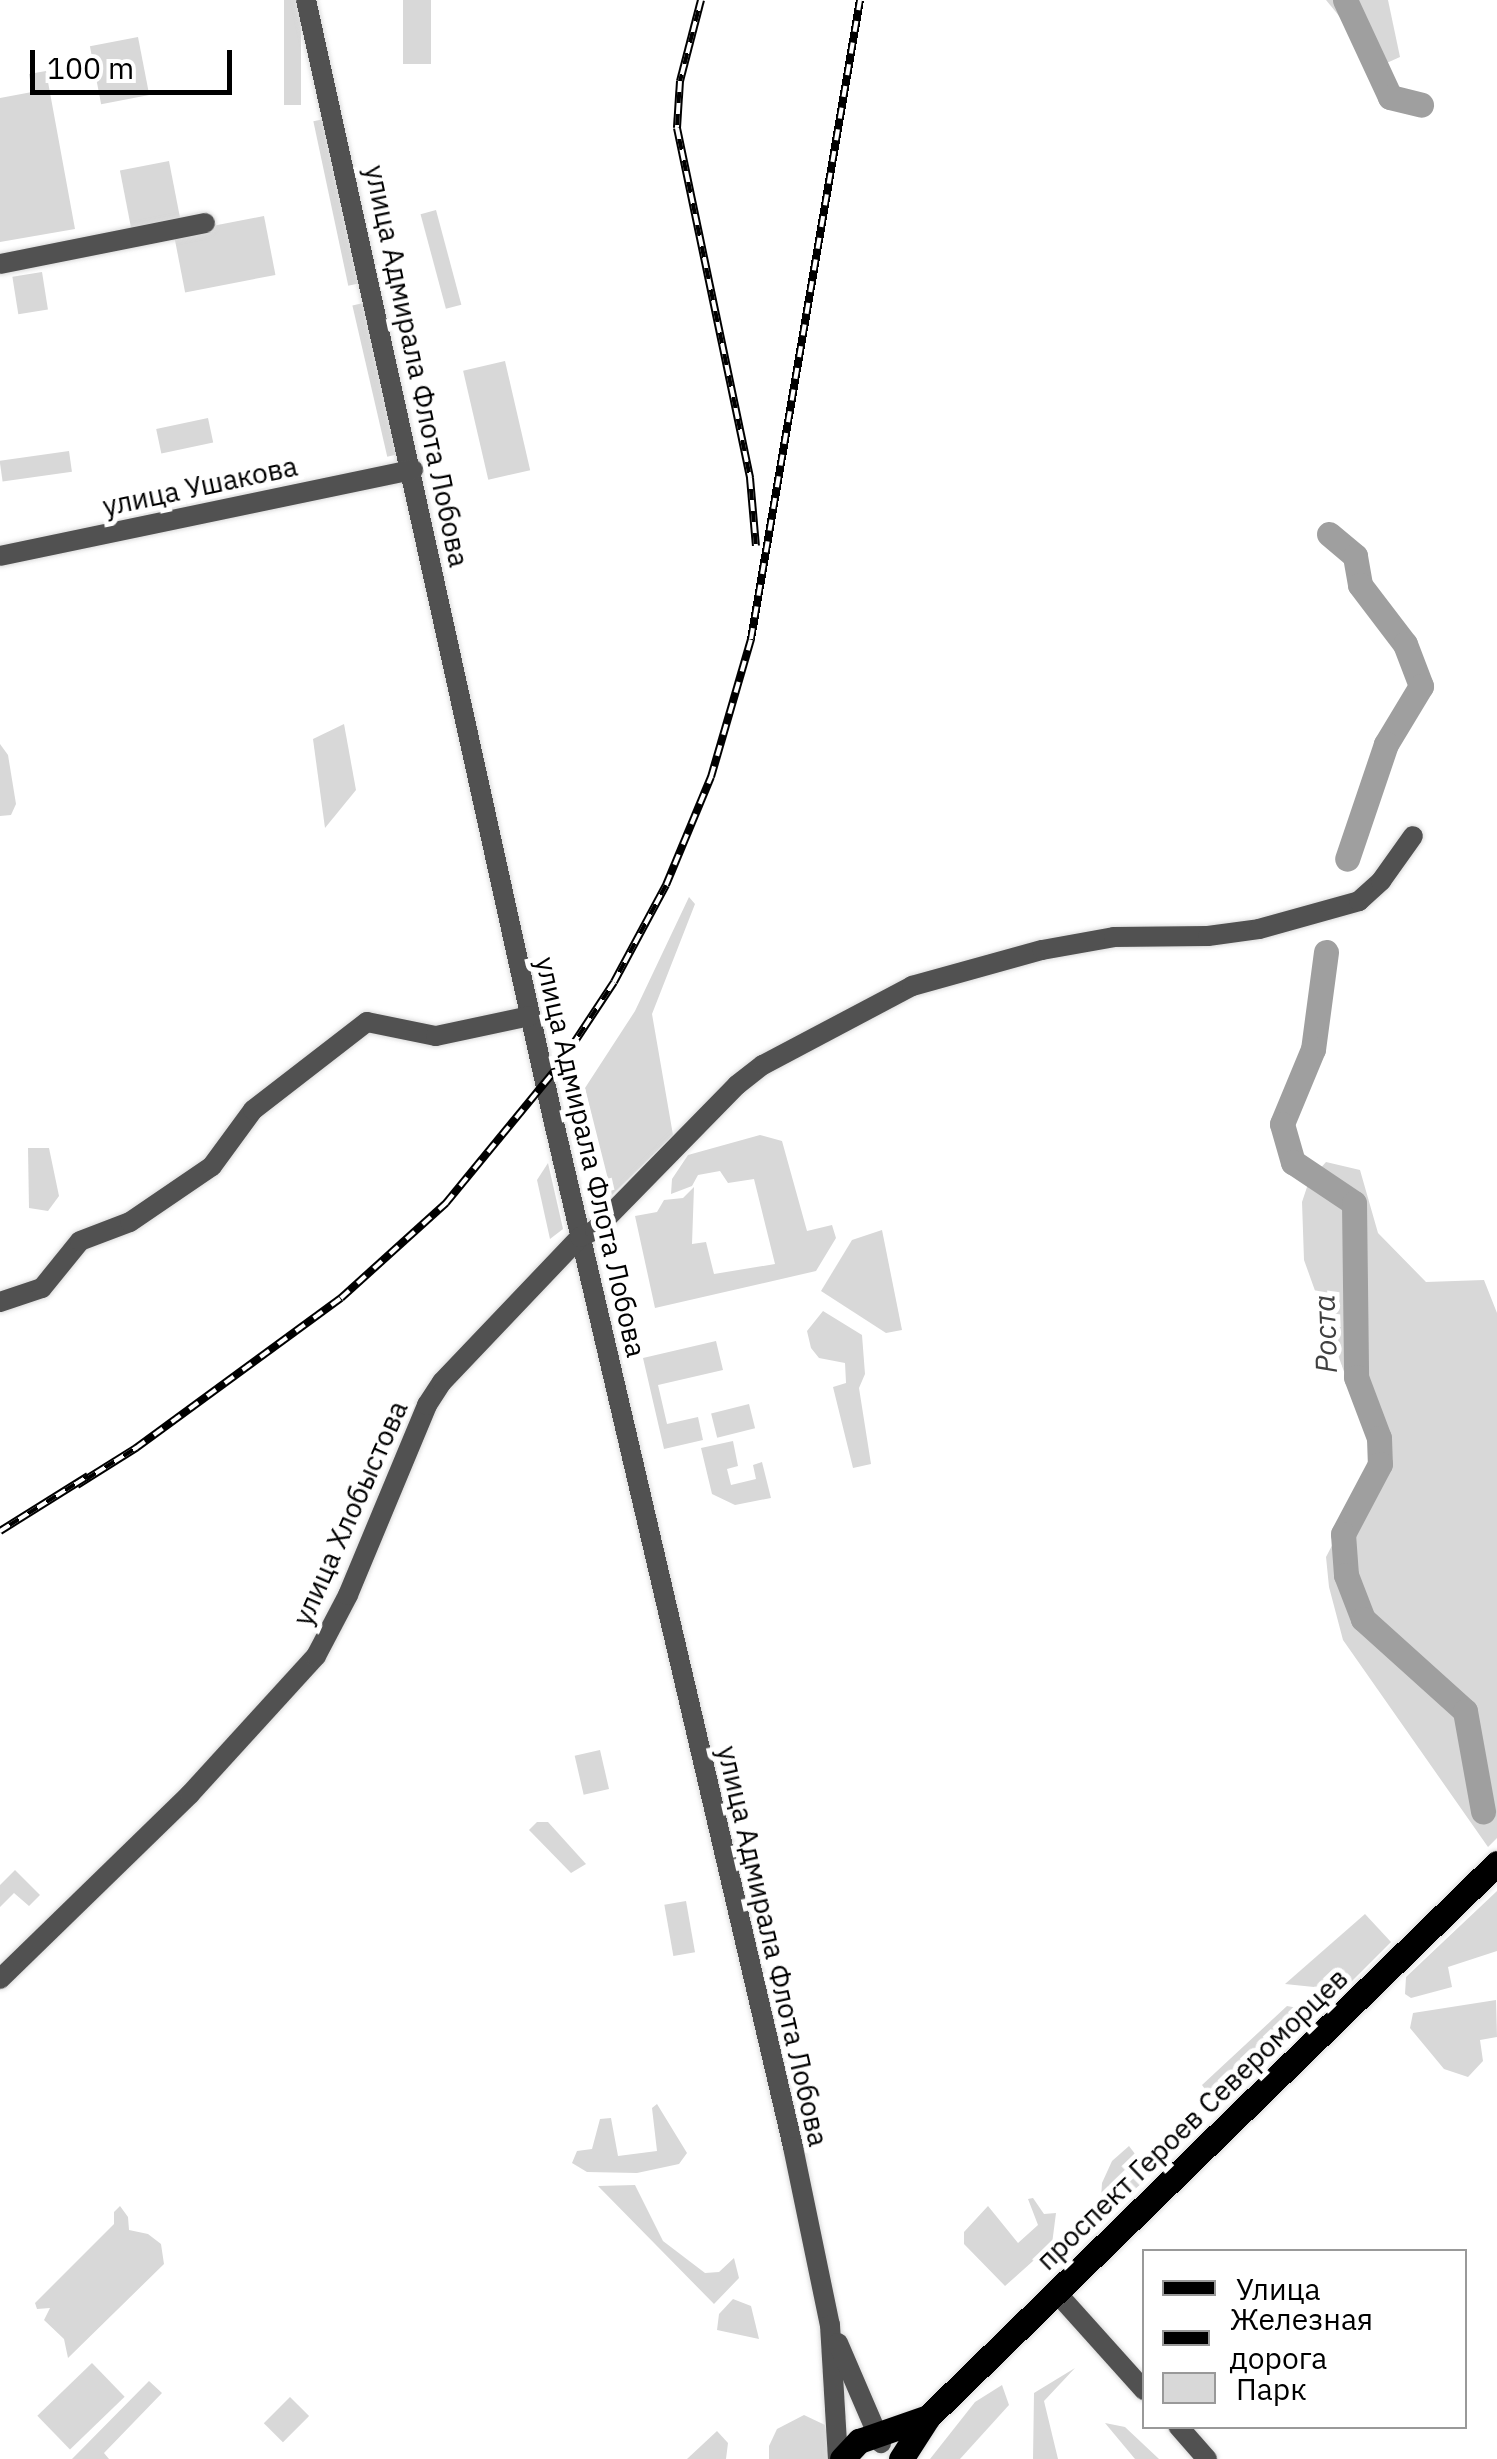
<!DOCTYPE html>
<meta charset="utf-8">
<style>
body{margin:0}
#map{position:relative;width:1497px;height:2459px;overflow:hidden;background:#fff;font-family:"IBM Plex Sans",sans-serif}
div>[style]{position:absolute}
.green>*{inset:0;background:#d8d8d8;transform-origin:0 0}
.river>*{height:25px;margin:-12.5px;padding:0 12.5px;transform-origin:12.5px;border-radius:12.5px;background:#9f9f9f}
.roads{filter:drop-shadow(0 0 2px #dbdbdb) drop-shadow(0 0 2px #dbdbdb)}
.minor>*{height:20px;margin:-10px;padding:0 10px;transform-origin:10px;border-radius:10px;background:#515151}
.major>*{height:25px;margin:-12.5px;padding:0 12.5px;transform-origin:12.5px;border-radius:12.5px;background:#000}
.rail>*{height:8px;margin-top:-4px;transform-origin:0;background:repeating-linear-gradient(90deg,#fff 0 11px,#000 0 22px);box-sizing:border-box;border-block:2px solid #000}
span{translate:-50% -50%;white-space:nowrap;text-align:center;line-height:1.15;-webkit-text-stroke:10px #fff;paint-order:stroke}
.street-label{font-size:28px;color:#000}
.water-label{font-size:30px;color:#404040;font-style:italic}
.legend{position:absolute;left:1142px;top:2249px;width:325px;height:180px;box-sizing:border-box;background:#fff;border:2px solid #999;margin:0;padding:12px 18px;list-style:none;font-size:30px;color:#000}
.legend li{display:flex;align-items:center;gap:20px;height:50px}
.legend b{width:50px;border:2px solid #999}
.scale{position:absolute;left:30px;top:50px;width:202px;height:45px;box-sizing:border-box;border:5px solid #000;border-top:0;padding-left:12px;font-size:30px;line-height:35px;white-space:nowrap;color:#000;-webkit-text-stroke:8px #fff;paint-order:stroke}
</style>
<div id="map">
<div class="green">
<div style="left:284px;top:0;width:17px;height:105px"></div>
<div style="left:403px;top:0;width:28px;height:64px"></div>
<div style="clip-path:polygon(1326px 0,1388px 0,1400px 57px,1380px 66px)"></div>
<div style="left:138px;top:37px;width:59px;height:49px;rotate:79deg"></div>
<div style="clip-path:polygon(46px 71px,75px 229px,0 242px,0 98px,32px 92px,29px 74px)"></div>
<div style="left:329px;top:118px;width:168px;height:16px;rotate:78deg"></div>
<div style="left:169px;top:161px;width:58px;height:50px;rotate:79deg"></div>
<div style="left:436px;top:210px;width:98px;height:16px;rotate:75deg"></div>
<div style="left:264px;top:216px;width:60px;height:92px;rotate:79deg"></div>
<div style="left:42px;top:272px;width:38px;height:30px;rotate:81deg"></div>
<div style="left:368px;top:302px;width:155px;height:16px;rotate:77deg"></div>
<div style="left:505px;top:361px;width:112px;height:43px;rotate:77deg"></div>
<div style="left:208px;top:418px;width:25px;height:53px;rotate:78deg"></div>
<div style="left:69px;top:451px;width:21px;height:70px;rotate:82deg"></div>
<div style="clip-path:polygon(344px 724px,356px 790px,325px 828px,313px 739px)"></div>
<div style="clip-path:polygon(0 744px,8px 755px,16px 804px,11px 815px,0 816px)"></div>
<div style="clip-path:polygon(689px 897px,695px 904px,652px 1014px,673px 1135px,612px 1195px,585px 1088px,635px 1011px)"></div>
<div style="clip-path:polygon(760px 1135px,782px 1141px,807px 1231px,832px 1225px,836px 1238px,816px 1271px,655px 1308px,635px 1216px,657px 1212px,664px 1200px,683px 1198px,694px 1187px,692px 1244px,706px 1242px,714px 1274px,775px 1264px,754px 1179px,728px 1183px,720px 1171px,698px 1175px,692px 1186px,671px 1194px,672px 1179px,688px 1155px)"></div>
<div style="clip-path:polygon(28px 1148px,49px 1148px,59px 1196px,48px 1211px,29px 1208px)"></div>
<div style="clip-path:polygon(1326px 1162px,1360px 1170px,1378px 1233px,1426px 1282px,1484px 1280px,1497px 1313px,1497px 1838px,1488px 1847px,1343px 1640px,1329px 1587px,1326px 1557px,1376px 1461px,1304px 1260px,1302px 1202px,1309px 1181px)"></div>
<div style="clip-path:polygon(548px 1163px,563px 1229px,550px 1239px,537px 1180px)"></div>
<div style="clip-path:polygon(882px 1230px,902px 1330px,886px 1333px,821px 1291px,852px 1240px)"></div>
<div style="clip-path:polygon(823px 1311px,862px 1335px,865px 1374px,859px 1388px,871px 1464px,853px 1468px,833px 1387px,846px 1383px,845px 1363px,819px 1358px,811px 1348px,807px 1331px)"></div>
<div style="clip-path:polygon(716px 1341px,723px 1370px,658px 1385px,667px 1424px,698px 1417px,703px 1440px,664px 1449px,643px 1358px)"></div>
<div style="left:749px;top:1404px;width:25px;height:39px;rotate:76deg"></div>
<div style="clip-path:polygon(733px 1441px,738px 1466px,727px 1469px,731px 1485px,756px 1479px,753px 1465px,762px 1462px,771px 1498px,735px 1505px,712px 1494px,701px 1448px)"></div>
<div style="left:600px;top:1750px;width:40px;height:26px;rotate:77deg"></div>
<div style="clip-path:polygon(537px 1822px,548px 1822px,586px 1864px,571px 1873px,529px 1830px)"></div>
<div style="clip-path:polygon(15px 1870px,40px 1895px,29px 1906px,14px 1893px,0 1907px,0 1885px)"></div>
<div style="clip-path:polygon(1497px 1891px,1497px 1951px,1448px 1967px,1452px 1987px,1411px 1998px,1405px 1994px,1406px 1977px)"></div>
<div style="left:686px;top:1901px;width:52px;height:22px;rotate:80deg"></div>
<div style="clip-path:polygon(1365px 1914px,1391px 1942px,1343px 1990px,1285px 1984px)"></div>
<div style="clip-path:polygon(1496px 2000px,1497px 2037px,1480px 2040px,1483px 2061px,1468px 2077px,1444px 2069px,1410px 2028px,1413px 2013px)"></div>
<div style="clip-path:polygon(1287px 2006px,1319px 2012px,1280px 2050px,1256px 2056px,1219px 2099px,1207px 2092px,1202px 2085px)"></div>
<div style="clip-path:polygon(657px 2104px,687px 2153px,679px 2164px,637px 2173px,587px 2172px,572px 2163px,577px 2151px,592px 2149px,600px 2119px,611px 2118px,618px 2156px,657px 2151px,652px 2108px)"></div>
<div style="clip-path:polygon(1129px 2146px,1151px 2175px,1115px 2207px,1101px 2199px,1102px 2183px,1112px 2161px)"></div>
<div style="clip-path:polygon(635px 2185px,663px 2241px,705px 2273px,719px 2272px,734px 2258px,739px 2278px,714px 2304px,598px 2186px)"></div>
<div style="clip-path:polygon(1033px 2198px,1044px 2214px,1056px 2213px,1052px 2244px,1005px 2286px,964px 2244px,964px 2232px,988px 2206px,1018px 2243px,1038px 2225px,1028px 2199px)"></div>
<div style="clip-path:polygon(120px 2206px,128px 2217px,129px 2230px,148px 2234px,161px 2244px,164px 2264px,68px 2358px,64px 2339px,44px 2320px,50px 2308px,37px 2309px,35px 2303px,114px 2224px,114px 2212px)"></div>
<div style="clip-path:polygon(733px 2299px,751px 2306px,759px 2339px,717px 2330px,719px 2314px)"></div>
<div style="left:92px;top:2363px;width:47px;height:76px;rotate:46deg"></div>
<div style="clip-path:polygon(1075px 2368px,1044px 2401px,1058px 2459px,1033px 2459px,1034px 2393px)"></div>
<div style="clip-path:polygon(149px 2381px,162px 2393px,104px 2453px,109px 2459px,72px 2459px)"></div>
<div style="clip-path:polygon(1002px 2385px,1009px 2405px,960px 2459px,930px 2459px,975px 2402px)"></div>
<div style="left:290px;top:2397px;width:27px;height:37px;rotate:45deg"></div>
<div style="clip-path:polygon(804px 2415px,825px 2425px,830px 2459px,769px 2459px,769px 2446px,777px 2429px)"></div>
<div style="clip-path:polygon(1105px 2423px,1125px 2427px,1159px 2459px,1135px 2459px)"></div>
<div style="clip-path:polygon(717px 2431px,728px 2443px,726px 2459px,687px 2459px)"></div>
</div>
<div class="river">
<div style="left:1345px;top:0;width:107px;rotate:65.1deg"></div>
<div style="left:1390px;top:97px;width:32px;rotate:14deg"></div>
<div style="left:1329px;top:534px;width:34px;rotate:40deg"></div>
<div style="left:1355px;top:556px;width:29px;rotate:80deg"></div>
<div style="left:1360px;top:585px;width:74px;rotate:52.7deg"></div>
<div style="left:1405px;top:644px;width:45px;rotate:69.1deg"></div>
<div style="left:1421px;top:686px;width:68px;rotate:121.1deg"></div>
<div style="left:1386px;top:744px;width:121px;rotate:108.7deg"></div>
<div style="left:1326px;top:952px;width:98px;rotate:97.6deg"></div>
<div style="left:1313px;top:1049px;width:81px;rotate:112.5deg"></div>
<div style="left:1282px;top:1124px;width:40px;rotate:74deg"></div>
<div style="left:1293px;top:1162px;width:73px;rotate:33.9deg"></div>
<div style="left:1354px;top:1203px;width:174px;rotate:89.3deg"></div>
<div style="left:1356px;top:1377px;width:65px;rotate:69.3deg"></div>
<div style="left:1379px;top:1438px;width:26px;rotate:88deg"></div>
<div style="left:1380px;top:1464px;width:79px;rotate:117.9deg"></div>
<div style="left:1343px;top:1534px;width:41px;rotate:85.8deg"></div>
<div style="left:1346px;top:1575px;width:47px;rotate:68.9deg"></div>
<div style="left:1363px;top:1619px;width:137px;rotate:42deg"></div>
<div style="left:1465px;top:1711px;width:102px;rotate:79.8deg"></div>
</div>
<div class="roads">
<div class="minor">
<div style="left:306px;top:0;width:1150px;rotate:77.55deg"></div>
<div style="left:554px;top:1123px;width:1052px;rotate:76.86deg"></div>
<div style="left:793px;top:2147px;width:182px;rotate:78.3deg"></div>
<div style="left:830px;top:2325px;width:134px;rotate:86.6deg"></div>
<div style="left:0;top:264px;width:209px;rotate:-11.3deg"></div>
<div style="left:0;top:556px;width:422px;rotate:-11.8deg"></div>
<div style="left:0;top:1302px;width:44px;rotate:-18.4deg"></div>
<div style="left:42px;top:1288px;width:60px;rotate:-51deg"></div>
<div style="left:80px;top:1241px;width:53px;rotate:-20.8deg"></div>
<div style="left:130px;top:1222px;width:99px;rotate:-34.3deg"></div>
<div style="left:212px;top:1166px;width:69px;rotate:-53.8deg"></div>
<div style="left:253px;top:1110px;width:144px;rotate:-37.7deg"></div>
<div style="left:367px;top:1022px;width:70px;rotate:11.5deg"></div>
<div style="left:436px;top:1036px;width:96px;rotate:-12deg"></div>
<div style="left:0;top:1979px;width:265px;rotate:-44.2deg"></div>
<div style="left:190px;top:1794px;width:187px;rotate:-47.6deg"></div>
<div style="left:316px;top:1656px;width:69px;rotate:-62.3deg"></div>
<div style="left:348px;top:1595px;width:206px;rotate:-67.4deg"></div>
<div style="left:427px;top:1405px;width:27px;rotate:-57deg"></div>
<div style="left:442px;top:1382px;width:200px;rotate:-46.4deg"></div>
<div style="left:580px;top:1237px;width:17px;rotate:-25deg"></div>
<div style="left:595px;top:1230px;width:203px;rotate:-45.6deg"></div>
<div style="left:737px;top:1085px;width:33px;rotate:-38deg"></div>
<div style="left:763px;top:1065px;width:169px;rotate:-27.9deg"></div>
<div style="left:912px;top:986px;width:135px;rotate:-15.5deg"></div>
<div style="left:1042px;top:950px;width:73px;rotate:-10.2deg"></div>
<div style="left:1114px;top:937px;width:94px;rotate:-0.6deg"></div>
<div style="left:1208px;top:936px;width:51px;rotate:-7.8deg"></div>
<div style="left:1259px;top:929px;width:104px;rotate:-15.6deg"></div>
<div style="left:1359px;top:901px;width:30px;rotate:-42deg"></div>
<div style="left:1381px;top:881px;width:55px;rotate:-54.6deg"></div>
<div style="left:1056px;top:2292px;width:132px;rotate:48.1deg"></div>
<div style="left:838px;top:2343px;width:109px;rotate:66.7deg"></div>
<div style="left:1178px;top:2426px;width:44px;rotate:48.7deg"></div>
</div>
<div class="major">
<div style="left:842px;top:2459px;width:25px;rotate:-47deg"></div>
<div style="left:859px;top:2441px;width:73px;rotate:-19.2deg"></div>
<div style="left:901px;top:2459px;width:50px;rotate:-57.3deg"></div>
<div style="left:928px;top:2417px;width:794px;rotate:-44.23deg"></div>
</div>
</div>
<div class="rail">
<div style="left:701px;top:0;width:84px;rotate:104.5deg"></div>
<div style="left:680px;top:81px;width:47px;rotate:93.7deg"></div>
<div style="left:677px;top:128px;width:358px;rotate:78.2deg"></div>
<div style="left:750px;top:478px;width:68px;rotate:85deg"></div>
<div style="left:77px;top:1485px;width:70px;rotate:-32.1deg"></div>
<div style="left:136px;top:1448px;width:254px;rotate:-36.2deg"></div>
<div style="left:341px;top:1298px;width:142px;rotate:-42.1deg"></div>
<div style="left:446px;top:1203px;width:180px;rotate:-50.6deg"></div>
<div style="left:560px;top:1064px;width:98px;rotate:-56.6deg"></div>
<div style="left:614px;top:982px;width:110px;rotate:-61.8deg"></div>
<div style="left:666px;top:885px;width:117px;rotate:-67.4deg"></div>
<div style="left:711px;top:777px;width:144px;rotate:-73.8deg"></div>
<div style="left:751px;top:639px;width:648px;rotate:-80.32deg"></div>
<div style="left:0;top:1531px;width:104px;rotate:-32deg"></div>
</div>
<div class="street-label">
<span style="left:417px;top:366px;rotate:78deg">улица Адмирала Флота Лобова</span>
<span style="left:200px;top:486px;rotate:-12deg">улица Ушакова</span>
<span style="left:591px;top:1157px;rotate:77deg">улица Адмирала Флота Лобова</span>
<span style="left:350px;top:1513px;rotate:-66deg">улица Хлобыстова</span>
<span style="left:773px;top:1946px;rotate:77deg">улица Адмирала Флота Лобова</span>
<span style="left:1192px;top:2119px;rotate:-44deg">проспект Героев Североморцев</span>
</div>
<div class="water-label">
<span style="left:1325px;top:1334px;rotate:-92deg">Роста</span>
</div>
<ul class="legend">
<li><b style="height:12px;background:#000"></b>Улица</li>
<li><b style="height:12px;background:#000"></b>Железная дорога</li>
<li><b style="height:28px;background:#d8d8d8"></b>Парк</li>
</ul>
<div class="scale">100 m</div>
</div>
